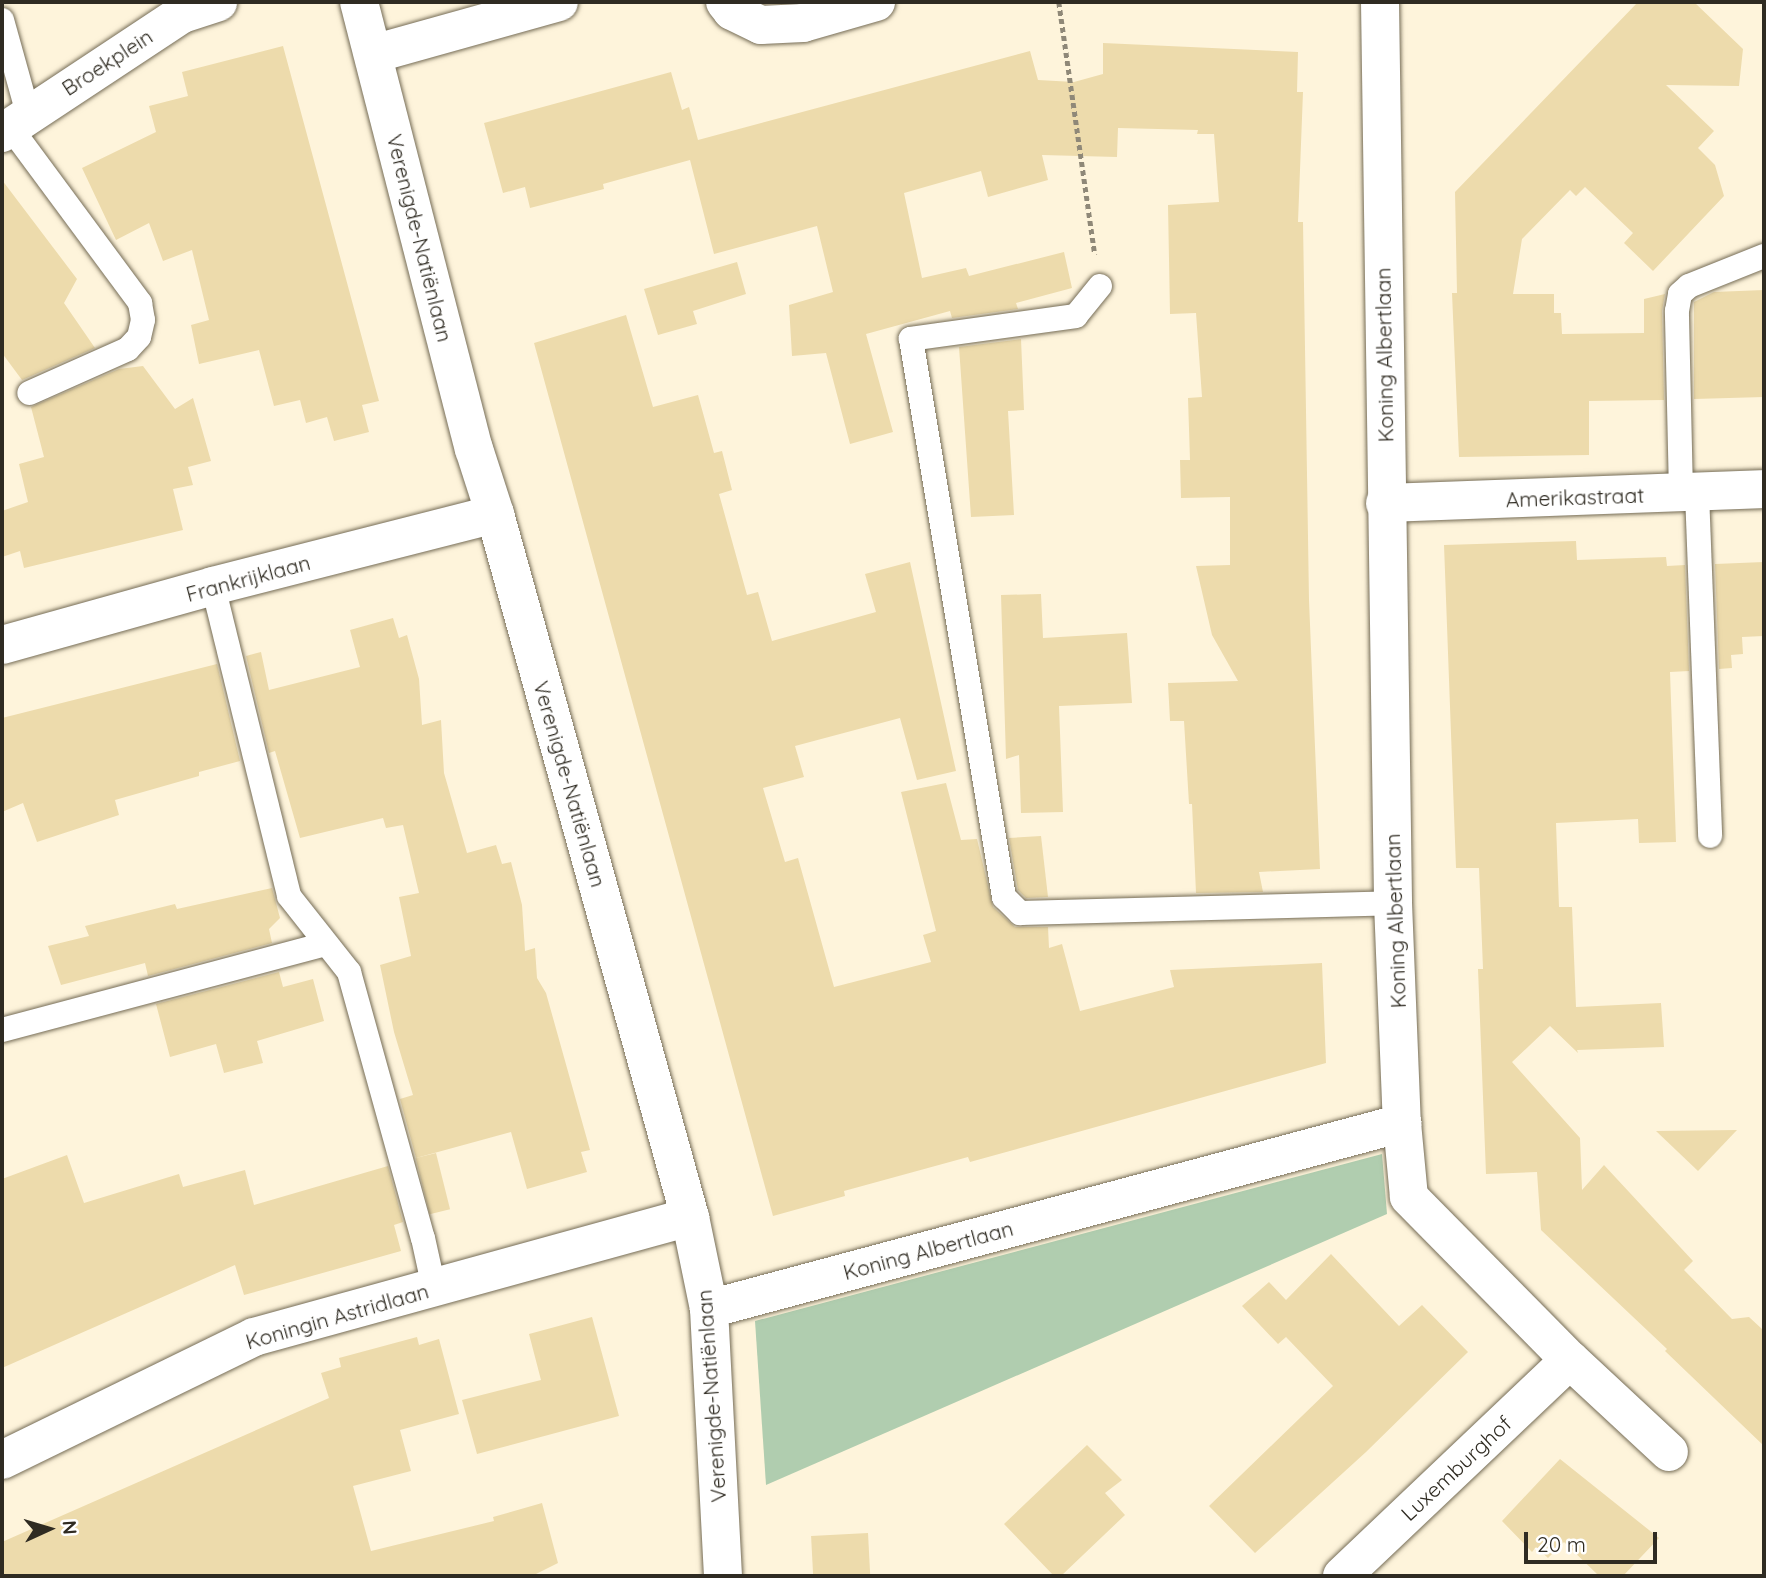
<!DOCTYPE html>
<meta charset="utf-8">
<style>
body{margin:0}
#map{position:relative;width:1766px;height:1578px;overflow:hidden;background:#fef4db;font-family:Quicksand,sans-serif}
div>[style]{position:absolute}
.green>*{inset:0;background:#b0cdaf}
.building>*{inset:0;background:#eddbac;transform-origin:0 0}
.path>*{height:4.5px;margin-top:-2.25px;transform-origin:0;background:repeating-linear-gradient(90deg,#8f8878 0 5px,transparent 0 8.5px)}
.roads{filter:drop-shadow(0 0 2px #756c56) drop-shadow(0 0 2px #756c56)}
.service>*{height:24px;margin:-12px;padding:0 12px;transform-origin:12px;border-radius:12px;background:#fff}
.minor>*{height:38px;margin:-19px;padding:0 19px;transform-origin:19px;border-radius:19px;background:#fff}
span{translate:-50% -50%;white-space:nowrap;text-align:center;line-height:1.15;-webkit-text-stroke:5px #fff;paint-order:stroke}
.street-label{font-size:21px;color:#2f2b22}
.frame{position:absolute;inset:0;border:4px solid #2f2b22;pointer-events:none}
.north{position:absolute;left:14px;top:1494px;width:70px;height:70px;-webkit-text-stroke:5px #fff;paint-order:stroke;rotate:86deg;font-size:19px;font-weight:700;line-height:28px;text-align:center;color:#2f2b22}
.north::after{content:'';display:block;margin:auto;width:24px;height:32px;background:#2f2b22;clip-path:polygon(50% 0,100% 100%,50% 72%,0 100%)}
.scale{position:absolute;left:1524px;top:1532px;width:133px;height:32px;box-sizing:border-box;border:4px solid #2f2b22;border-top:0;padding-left:9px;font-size:21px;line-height:24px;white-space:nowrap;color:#2f2b22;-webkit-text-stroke:5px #fff;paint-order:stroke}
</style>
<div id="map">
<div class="green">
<div style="clip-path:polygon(1382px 1154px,1387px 1214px,766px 1485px,755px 1321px)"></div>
</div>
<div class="building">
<div style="clip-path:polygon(1638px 2px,1694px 2px,1743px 49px,1739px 86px,1666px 85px,1714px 131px,1698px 148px,1715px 165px,1724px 196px,1653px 271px,1624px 243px,1633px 233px,1585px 187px,1576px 196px,1570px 190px,1522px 239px,1513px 294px,1554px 294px,1554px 313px,1561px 313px,1562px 334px,1644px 333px,1644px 299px,1665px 294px,1662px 311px,1664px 400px,1589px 401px,1589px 455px,1459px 457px,1452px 293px,1457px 293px,1455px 192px)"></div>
<div style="clip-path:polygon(1103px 43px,1298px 52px,1297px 92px,1303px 92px,1298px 222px,1303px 222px,1309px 600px,1320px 869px,1259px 872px,1263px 892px,1196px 893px,1192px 804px,1189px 804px,1184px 721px,1170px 721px,1168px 683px,1238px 681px,1212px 635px,1196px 566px,1230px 565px,1230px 497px,1181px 498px,1180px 460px,1190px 460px,1188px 398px,1202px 397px,1196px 313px,1170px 314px,1168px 205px,1219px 202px,1214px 134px,1197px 134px,1198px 130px,1118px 128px,1117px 157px,1042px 155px,1048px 180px,988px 197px,981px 171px,904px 193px,922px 278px,966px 268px,969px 276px,1064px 252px,1072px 288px,1016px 303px,1018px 309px,952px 318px,950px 311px,866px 334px,893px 432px,850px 444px,826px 353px,792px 356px,789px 305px,833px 292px,817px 226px,714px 254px,690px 160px,603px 184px,604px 189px,530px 208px,525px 187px,503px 193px,484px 123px,671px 72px,682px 110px,689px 107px,698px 140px,1030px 51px,1038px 80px,1074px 82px,1103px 74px)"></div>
<div style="clip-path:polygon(283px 46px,379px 401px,362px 405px,369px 432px,334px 441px,327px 417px,306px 423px,300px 400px,274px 406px,259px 350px,199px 364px,191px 325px,209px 320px,192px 250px,163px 261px,149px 223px,116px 240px,82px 168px,156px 132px,149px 106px,188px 96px,182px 72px)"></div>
<div style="clip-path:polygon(2px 180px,77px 279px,64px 303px,95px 348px,22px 380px,2px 353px)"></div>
<div style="clip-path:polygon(737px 262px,746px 294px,693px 311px,697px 324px,658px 335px,644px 289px)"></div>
<div style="clip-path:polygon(1764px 290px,1764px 397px,1694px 399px,1694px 302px,1714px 292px)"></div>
<div style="clip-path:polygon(626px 315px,653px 407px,698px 395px,714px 453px,722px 451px,732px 490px,719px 494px,747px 595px,758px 592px,772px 641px,876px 612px,865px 574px,910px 562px,956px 771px,917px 780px,900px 718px,795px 746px,804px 777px,763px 788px,785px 862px,798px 858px,834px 987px,931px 962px,923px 935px,936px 931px,901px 792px,946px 783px,961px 840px,977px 839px,993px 907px,1015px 927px,1048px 927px,1049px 948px,1062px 944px,1080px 1011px,1174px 987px,1170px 970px,1322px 963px,1326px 1063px,970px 1162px,968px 1157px,844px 1191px,845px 1196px,773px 1216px,534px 343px)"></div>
<div style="clip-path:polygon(1021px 339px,1024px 410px,1008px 411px,1014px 515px,971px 517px,959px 347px)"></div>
<div style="clip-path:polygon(143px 366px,175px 409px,193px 398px,211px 461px,188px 467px,193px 485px,173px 489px,183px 530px,24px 568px,20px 551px,2px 557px,2px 511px,28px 502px,19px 464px,44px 457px,31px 407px,119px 369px)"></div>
<div style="clip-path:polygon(1576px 541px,1577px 560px,1666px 557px,1667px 566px,1685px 565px,1689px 671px,1670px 672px,1676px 842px,1639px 843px,1638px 819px,1556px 823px,1559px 907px,1572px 907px,1576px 1007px,1661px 1003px,1664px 1047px,1577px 1050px,1578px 1053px,1550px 1026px,1512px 1062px,1580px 1138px,1582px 1190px,1604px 1165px,1693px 1261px,1684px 1270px,1732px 1319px,1749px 1317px,1762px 1329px,1764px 1446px,1665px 1351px,1667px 1349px,1541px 1230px,1537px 1172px,1486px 1174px,1478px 969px,1483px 969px,1479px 868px,1456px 868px,1444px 545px)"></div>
<div style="clip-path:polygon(1764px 562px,1764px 636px,1742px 637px,1743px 654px,1731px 655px,1732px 668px,1719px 669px,1715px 564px)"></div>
<div style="clip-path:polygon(1041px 594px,1043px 638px,1127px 633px,1132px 703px,1059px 706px,1063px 812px,1021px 813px,1019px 755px,1006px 759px,1001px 595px)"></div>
<div style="clip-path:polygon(393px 618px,399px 638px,407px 635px,419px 679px,422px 725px,441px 720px,444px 773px,467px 853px,496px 845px,502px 864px,511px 862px,522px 905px,525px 951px,535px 948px,537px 978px,546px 993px,590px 1150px,581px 1152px,587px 1172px,527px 1189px,511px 1132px,416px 1158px,400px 1099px,413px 1095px,394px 1032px,380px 965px,411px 956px,399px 897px,419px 893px,403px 825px,386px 828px,383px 818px,300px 838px,275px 751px,269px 753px,246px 656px,261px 652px,269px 690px,360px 667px,350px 630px)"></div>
<div style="clip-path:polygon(217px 664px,240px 761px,199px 772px,199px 776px,115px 800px,119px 815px,37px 842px,23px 803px,2px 812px,2px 718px)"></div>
<div style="clip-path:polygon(1041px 836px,1048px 897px,1026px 898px,1018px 890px,1009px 838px)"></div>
<div style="clip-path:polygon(272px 888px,280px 918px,269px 929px,272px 943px,148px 976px,145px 963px,61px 985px,48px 946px,89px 936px,85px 926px,175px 904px,177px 909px)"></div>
<div style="clip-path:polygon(279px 972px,283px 987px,313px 979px,324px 1021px,257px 1041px,263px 1063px,224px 1073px,216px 1044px,170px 1057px,156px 1004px)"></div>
<div style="clip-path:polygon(1737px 1130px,1698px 1171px,1656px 1131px)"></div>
<div style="left:436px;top:1153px;width:58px;height:21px;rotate:76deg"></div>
<div style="clip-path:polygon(67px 1155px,84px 1203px,179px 1174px,183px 1187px,245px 1170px,254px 1205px,388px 1166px,403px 1222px,394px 1225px,401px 1251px,244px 1295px,235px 1265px,2px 1368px,2px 1179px)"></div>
<div style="clip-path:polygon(1331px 1254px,1399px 1326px,1422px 1305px,1468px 1352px,1366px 1452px,1255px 1553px,1209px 1506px,1333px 1386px,1286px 1337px,1278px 1344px,1242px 1306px,1269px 1282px,1286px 1300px)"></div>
<div style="clip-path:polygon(592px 1317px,619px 1416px,477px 1454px,462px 1400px,541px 1380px,529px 1334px)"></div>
<div style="clip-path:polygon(417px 1337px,419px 1345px,439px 1339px,459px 1414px,400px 1430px,411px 1471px,353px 1486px,371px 1551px,494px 1521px,493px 1517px,542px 1503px,558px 1563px,532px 1576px,2px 1576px,2px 1542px,329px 1398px,321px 1373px,341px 1367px,339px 1358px)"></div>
<div style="clip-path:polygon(1087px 1445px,1122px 1480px,1105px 1493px,1125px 1515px,1061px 1576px,1054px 1576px,1004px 1524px)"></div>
<div style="clip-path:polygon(1560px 1459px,1659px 1538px,1623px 1576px,1599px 1576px,1564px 1542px,1548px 1558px,1536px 1547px,1532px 1552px,1502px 1521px)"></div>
<div style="left:868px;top:1533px;width:43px;height:57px;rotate:87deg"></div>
</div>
<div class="path">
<div style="left:1059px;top:2px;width:255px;rotate:81.9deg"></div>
</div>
<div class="roads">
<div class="service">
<div style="left:2px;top:20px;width:98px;rotate:74.5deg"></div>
<div style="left:10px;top:127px;width:219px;rotate:53.5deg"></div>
<div style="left:140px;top:303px;width:17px;rotate:80deg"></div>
<div style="left:143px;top:320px;width:17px;rotate:103deg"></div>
<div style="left:139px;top:337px;width:16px;rotate:133deg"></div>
<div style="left:128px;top:349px;width:108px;rotate:156deg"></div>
<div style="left:1100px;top:286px;width:38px;rotate:129deg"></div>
<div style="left:1076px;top:316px;width:167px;rotate:172.1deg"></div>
<div style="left:911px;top:339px;width:566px;rotate:80.54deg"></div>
<div style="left:1004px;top:897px;width:23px;rotate:45deg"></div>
<div style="left:1020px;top:913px;width:373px;rotate:-1.5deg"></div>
<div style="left:1681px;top:493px;width:182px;rotate:-91.3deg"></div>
<div style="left:1677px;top:311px;width:17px;rotate:-80deg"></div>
<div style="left:1680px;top:294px;width:12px;rotate:-42deg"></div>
<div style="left:1689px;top:286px;width:81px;rotate:-21.8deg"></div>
<div style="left:1697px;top:493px;width:343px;rotate:87.8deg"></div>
<div style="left:213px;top:586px;width:319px;rotate:76.2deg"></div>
<div style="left:289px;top:896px;width:97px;rotate:51.7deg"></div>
<div style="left:349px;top:972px;width:276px;rotate:74.5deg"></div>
<div style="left:423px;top:1238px;width:51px;rotate:77.6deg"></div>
<div style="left:2px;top:1030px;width:334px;rotate:-14.9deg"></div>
</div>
<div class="minor">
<div style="left:359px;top:2px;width:462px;rotate:75.6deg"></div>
<div style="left:474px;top:449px;width:68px;rotate:72.1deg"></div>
<div style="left:495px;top:514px;width:730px;rotate:74.5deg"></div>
<div style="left:690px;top:1217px;width:94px;rotate:78.3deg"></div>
<div style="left:709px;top:1309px;width:267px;rotate:87deg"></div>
<div style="left:725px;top:2px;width:11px;rotate:52deg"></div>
<div style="left:732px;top:11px;width:32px;rotate:26deg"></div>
<div style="left:761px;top:25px;width:42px;rotate:-2.7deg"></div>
<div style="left:803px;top:23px;width:76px;rotate:-16deg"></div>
<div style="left:1380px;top:2px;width:901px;rotate:89.17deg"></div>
<div style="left:1393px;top:903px;width:220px;rotate:87.7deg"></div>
<div style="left:1402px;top:1123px;width:74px;rotate:84.6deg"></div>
<div style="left:1409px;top:1197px;width:229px;rotate:45.4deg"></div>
<div style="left:1570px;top:1360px;width:135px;rotate:42.9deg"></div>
<div style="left:373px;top:54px;width:193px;rotate:-15.6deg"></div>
<div style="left:2px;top:133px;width:216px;rotate:-33.5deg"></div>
<div style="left:182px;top:14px;width:38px;rotate:-18deg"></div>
<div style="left:1385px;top:503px;width:379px;rotate:-2.1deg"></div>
<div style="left:2px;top:645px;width:219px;rotate:-15.6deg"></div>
<div style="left:213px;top:586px;width:291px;rotate:-14.3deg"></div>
<div style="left:709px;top:1309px;width:718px;rotate:-15.02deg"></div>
<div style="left:2px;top:1460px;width:280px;rotate:-26deg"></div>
<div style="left:254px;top:1337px;width:452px;rotate:-15.4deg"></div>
<div style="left:1342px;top:1576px;width:314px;rotate:-43.5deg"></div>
</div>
</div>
<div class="street-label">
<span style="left:107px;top:62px;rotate:-33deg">Broekplein</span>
<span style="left:420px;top:238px;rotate:76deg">Verenigde-Natiënlaan</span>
<span style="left:1384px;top:355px;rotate:-91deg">Koning Albertlaan</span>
<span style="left:1575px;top:497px;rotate:-2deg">Amerikastraat</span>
<span style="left:248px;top:578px;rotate:-15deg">Frankrijklaan</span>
<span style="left:570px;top:784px;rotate:74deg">Verenigde-Natiënlaan</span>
<span style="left:1395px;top:921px;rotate:-92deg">Koning Albertlaan</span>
<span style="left:928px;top:1250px;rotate:-15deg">Koning Albertlaan</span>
<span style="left:337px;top:1316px;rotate:-16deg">Koningin Astridlaan</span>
<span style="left:711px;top:1396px;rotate:-94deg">Verenigde-Natiënlaan</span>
<span style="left:1456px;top:1468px;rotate:-43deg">Luxemburghof</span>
</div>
<div class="frame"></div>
<div class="north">N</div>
<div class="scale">20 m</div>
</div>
